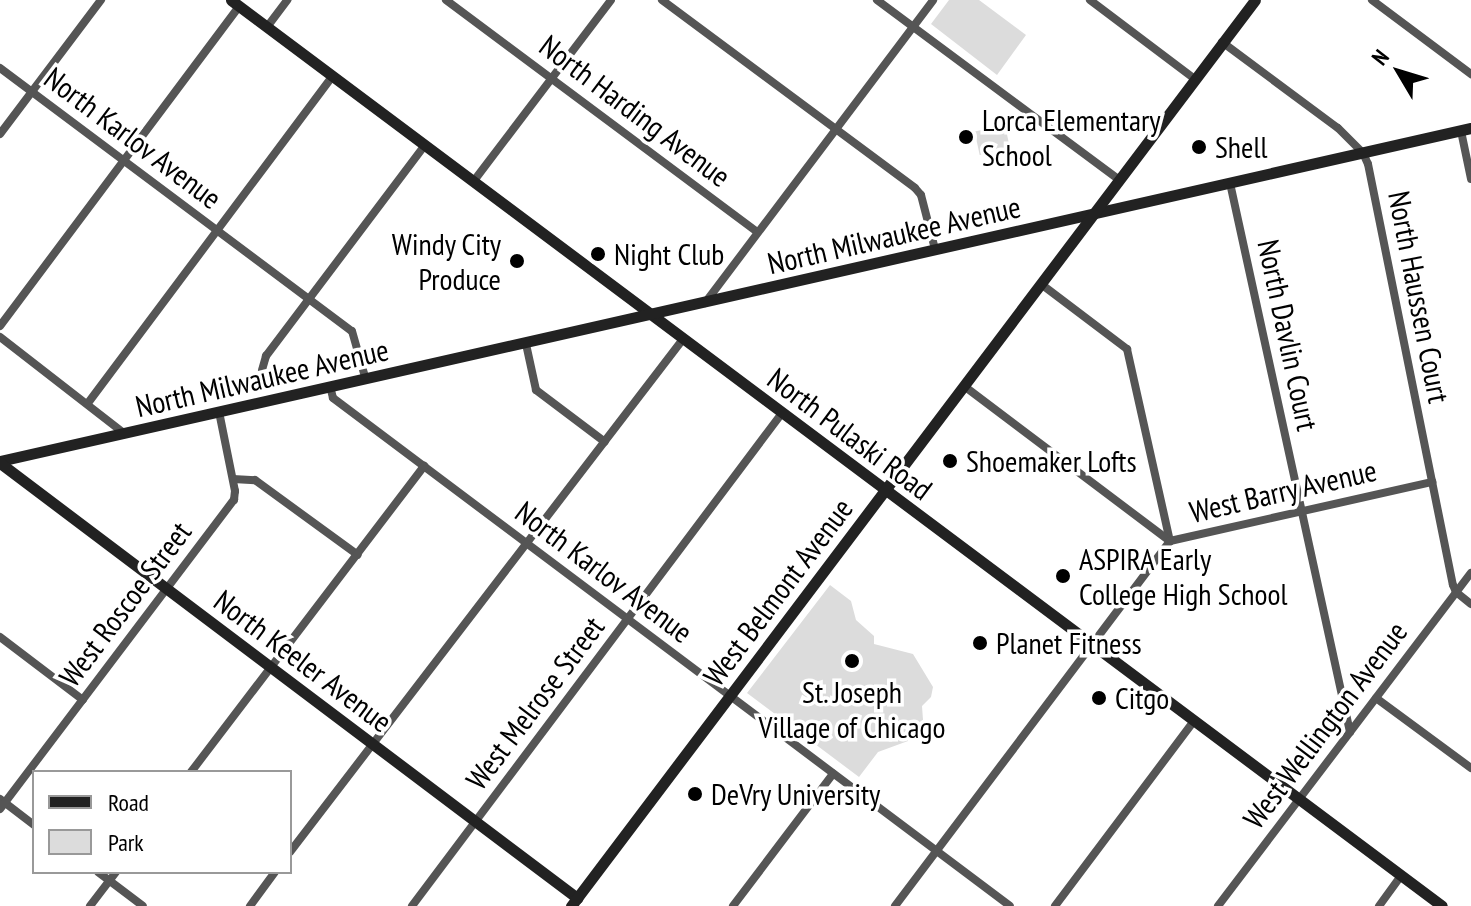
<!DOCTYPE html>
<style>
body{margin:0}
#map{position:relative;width:1471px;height:906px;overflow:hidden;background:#fff;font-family:"PT Sans Narrow",sans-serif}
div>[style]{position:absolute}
.green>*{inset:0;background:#dcdcdc;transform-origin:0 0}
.street>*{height:8px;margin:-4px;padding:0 4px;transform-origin:4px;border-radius:4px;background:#555}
.secondary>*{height:11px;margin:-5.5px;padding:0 5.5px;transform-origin:5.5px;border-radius:5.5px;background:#222}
.dots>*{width:22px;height:22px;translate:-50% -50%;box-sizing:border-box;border:4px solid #fff;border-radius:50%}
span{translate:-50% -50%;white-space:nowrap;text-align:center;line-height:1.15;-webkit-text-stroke:7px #fff;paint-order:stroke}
.street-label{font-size:30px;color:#000}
.poi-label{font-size:30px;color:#000}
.left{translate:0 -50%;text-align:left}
.right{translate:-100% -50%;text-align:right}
.legend{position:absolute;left:32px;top:770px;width:260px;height:104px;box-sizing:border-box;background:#fff;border:2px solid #999;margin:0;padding:10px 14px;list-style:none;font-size:24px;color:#000}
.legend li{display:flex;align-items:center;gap:16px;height:40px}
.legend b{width:40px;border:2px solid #999}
.north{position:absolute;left:1359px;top:32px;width:80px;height:80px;-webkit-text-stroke:6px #fff;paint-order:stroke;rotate:308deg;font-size:22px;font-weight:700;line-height:32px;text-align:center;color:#000}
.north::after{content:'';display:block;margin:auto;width:28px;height:36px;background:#000;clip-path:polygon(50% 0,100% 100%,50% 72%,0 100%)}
</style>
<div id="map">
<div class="green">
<div style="clip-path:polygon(949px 0,979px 0,1026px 35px,997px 75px,931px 24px)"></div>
<div style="left:1005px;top:125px;width:24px;height:31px;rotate:78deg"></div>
<div style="clip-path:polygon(830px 585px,851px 601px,856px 620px,874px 636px,874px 644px,913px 654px,933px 687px,931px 697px,922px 706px,923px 720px,918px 729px,908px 732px,908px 741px,878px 752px,859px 777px,747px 693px)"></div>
</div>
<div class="street">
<div style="left:446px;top:0;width:388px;rotate:36.7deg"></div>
<div style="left:662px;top:0;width:315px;rotate:36.6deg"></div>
<div style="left:915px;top:188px;width:9px;rotate:49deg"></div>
<div style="left:921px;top:195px;width:56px;rotate:75.5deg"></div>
<div style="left:877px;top:0;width:302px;rotate:36.6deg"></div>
<div style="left:1090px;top:0;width:131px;rotate:37deg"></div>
<div style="left:1372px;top:0;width:124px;rotate:36.8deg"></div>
<div style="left:267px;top:27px;width:34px;rotate:-53deg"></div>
<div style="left:1222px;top:42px;width:144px;rotate:36.6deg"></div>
<div style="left:1338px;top:128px;width:35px;rotate:45deg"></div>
<div style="left:1363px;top:153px;width:12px;rotate:66deg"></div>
<div style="left:1368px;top:164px;width:429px;rotate:78.6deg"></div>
<div style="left:1453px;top:585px;width:8px;rotate:67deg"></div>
<div style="left:1456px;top:592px;width:19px;rotate:39deg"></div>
<div style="left:0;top:68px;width:439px;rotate:36.8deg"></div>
<div style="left:352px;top:331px;width:48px;rotate:74.2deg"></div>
<div style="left:1461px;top:131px;width:49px;rotate:78.2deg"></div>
<div style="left:0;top:134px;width:168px;rotate:-53deg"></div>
<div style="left:473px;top:182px;width:228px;rotate:-52.8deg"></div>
<div style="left:1230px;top:183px;width:562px;rotate:77.67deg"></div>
<div style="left:1041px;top:284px;width:108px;rotate:37.1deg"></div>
<div style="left:1127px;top:349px;width:197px;rotate:77.4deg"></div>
<div style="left:705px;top:303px;width:379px;rotate:-53deg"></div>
<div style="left:0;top:326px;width:399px;rotate:-53.2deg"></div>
<div style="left:0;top:337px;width:158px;rotate:37.8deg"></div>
<div style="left:526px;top:344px;width:47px;rotate:77.7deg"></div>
<div style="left:536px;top:390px;width:86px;rotate:37deg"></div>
<div style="left:262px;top:370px;width:15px;rotate:-74deg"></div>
<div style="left:266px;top:356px;width:264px;rotate:-53deg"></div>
<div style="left:330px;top:386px;width:12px;rotate:76deg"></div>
<div style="left:333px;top:398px;width:846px;rotate:36.88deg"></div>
<div style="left:964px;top:386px;width:258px;rotate:37deg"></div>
<div style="left:88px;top:403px;width:409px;rotate:-53.2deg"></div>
<div style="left:233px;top:479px;width:22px;rotate:3deg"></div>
<div style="left:255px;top:480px;width:127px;rotate:36.1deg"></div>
<div style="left:0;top:637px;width:104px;rotate:37.2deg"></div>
<div style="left:1376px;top:698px;width:118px;rotate:36.4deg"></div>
<div style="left:191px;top:772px;width:385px;rotate:-52.7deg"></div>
<div style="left:0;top:799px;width:43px;rotate:37.4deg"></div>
<div style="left:0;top:809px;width:388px;rotate:-52.9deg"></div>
<div style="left:234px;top:500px;width:9px;rotate:-84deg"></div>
<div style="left:235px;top:491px;width:81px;rotate:-101.4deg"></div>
<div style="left:290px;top:852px;width:646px;rotate:-52.54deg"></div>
<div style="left:98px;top:872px;width:56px;rotate:37.1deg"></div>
<div style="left:90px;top:906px;width:43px;rotate:-52.6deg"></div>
<div style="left:250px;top:906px;width:42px;rotate:-53.7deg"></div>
<div style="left:412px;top:906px;width:616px;rotate:-53.11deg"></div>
<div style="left:733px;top:906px;width:166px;rotate:-52.9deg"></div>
<div style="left:895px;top:906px;width:457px;rotate:-53deg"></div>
<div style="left:1170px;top:541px;width:269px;rotate:-12.7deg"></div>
<div style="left:1055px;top:906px;width:231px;rotate:-53.1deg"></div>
<div style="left:1218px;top:906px;width:418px;rotate:-52.8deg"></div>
<div style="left:1379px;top:906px;width:37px;rotate:-54deg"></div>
</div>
<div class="secondary">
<div style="left:231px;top:0;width:1512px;rotate:36.8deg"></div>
<div style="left:0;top:461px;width:1508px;rotate:-12.76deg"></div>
<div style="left:0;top:463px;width:723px;rotate:37.01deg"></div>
<div style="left:571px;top:906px;width:1135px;rotate:-52.95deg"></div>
</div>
<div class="dots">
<div style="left:966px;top:137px;background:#000"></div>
<div style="left:1199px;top:147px;background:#000"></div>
<div style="left:598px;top:254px;background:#000"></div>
<div style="left:517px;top:261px;background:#000"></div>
<div style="left:950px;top:461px;background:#000"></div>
<div style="left:1063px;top:576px;background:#000"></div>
<div style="left:980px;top:643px;background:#000"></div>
<div style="left:852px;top:661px;background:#000"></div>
<div style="left:1099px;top:698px;background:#000"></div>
<div style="left:695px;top:794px;background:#000"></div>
</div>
<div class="street-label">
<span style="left:635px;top:111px;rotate:37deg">North Harding Avenue</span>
<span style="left:133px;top:138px;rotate:37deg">North Karlov Avenue</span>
<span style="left:894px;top:235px;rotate:-13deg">North Milwaukee Avenue</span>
<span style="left:1419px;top:297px;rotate:79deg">North Haussen Court</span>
<span style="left:1288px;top:335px;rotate:78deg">North Davlin Court</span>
<span style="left:262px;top:378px;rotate:-13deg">North Milwaukee Avenue</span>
<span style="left:850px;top:434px;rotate:37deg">North Pulaski Road</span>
<span style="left:1283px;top:491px;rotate:-13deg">West Barry Avenue</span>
<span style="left:604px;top:572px;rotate:37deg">North Karlov Avenue</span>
<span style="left:778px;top:592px;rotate:-53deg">West Belmont Avenue</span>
<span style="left:125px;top:604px;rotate:-53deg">West Roscoe Street</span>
<span style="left:303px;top:661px;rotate:37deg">North Keeler Avenue</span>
<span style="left:535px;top:703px;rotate:-53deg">West Melrose Street</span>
<span style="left:1325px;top:725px;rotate:-53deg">West Wellington Avenue</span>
</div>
<div class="poi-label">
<span class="left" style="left:982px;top:137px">Lorca Elementary<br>School</span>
<span class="left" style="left:1215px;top:147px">Shell</span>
<span class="right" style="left:501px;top:261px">Windy City<br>Produce</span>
<span class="left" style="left:614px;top:254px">Night Club</span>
<span class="left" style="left:966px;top:461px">Shoemaker Lofts</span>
<span class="left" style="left:1079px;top:576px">ASPIRA Early<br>College High School</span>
<span class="left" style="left:996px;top:643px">Planet Fitness</span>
<span style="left:852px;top:709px">St. Joseph<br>Village of Chicago</span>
<span class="left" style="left:1115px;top:698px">Citgo</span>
<span class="left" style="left:711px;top:794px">DeVry University</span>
</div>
<ul class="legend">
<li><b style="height:10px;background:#222"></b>Road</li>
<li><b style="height:22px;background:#dcdcdc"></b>Park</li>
</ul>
<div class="north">N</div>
</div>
